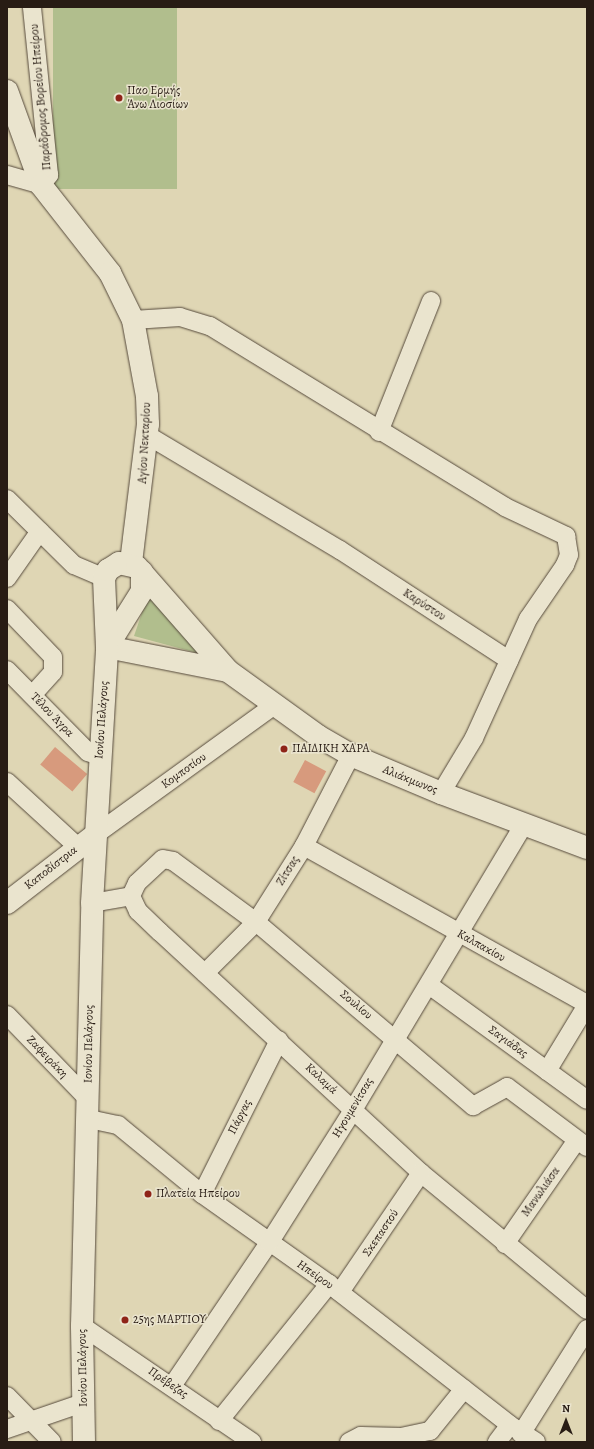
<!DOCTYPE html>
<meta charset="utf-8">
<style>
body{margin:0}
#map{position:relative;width:594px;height:1449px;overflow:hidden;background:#dfd6b4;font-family:Alegreya,serif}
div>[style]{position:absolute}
.green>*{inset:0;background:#b1be8d;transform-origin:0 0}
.building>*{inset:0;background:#d79a7d;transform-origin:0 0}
.roads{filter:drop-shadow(0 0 1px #564a3c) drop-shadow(0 0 1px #564a3c)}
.minor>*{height:18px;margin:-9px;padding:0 9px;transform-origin:9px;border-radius:9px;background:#eae4ce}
.tertiary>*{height:22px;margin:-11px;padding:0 11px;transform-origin:11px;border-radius:11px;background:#eae4ce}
.dots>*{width:11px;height:11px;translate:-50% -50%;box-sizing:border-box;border:2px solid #eae4ce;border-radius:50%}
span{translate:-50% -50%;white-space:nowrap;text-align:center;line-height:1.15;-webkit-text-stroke:3px #eae4ce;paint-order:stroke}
.poi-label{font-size:12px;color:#281c14}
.left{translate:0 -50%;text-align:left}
.street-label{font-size:12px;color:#281c14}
.frame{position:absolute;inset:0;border:8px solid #281c14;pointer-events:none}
.north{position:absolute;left:546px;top:1401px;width:40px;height:40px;-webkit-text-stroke:3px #eae4ce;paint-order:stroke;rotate:0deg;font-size:11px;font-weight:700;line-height:16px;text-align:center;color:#281c14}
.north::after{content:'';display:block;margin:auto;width:14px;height:18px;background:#281c14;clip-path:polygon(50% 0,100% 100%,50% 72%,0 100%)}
</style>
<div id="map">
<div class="green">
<div style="left:53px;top:7px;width:124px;height:182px"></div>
<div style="clip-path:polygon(149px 592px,201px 654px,134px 636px)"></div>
</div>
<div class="building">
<div style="left:55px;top:747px;width:42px;height:23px;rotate:40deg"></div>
<div style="left:305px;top:760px;width:24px;height:25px;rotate:28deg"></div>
</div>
<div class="roads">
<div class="minor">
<div style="left:7px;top:175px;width:35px;rotate:16deg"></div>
<div style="left:41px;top:185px;width:13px;rotate:-51deg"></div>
<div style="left:49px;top:175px;width:169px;rotate:-95.8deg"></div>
<div style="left:133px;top:320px;width:47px;rotate:-3.7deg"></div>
<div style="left:180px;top:317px;width:31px;rotate:17deg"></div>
<div style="left:210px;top:326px;width:346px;rotate:31.5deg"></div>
<div style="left:505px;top:507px;width:68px;rotate:25.4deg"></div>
<div style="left:566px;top:536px;width:19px;rotate:81deg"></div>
<div style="left:569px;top:555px;width:11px;rotate:112deg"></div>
<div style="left:565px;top:565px;width:65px;rotate:124.4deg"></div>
<div style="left:528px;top:619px;width:131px;rotate:114.4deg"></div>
<div style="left:474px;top:738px;width:64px;rotate:121deg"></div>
<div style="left:379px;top:432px;width:141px;rotate:-68.3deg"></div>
<div style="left:147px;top:435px;width:225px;rotate:30.8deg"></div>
<div style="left:340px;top:550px;width:202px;rotate:33.1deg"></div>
<div style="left:7px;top:499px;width:94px;rotate:44.6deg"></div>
<div style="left:74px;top:565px;width:33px;rotate:23deg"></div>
<div style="left:7px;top:578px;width:57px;rotate:-54.9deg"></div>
<div style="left:7px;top:609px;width:66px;rotate:46.2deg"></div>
<div style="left:53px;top:657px;width:15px;rotate:90deg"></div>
<div style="left:53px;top:672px;width:31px;rotate:132deg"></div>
<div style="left:7px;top:670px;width:115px;rotate:45.4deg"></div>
<div style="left:88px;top:752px;width:12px;rotate:20deg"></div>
<div style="left:7px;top:782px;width:96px;rotate:42.5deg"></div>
<div style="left:95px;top:835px;width:220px;rotate:-35.9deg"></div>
<div style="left:304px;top:846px;width:324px;rotate:29.2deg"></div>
<div style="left:131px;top:896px;width:14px;rotate:-65deg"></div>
<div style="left:137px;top:883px;width:35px;rotate:-43deg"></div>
<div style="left:163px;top:859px;width:10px;rotate:11deg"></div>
<div style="left:173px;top:861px;width:103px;rotate:36.3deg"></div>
<div style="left:256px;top:922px;width:285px;rotate:40.3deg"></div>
<div style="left:473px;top:1106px;width:39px;rotate:-29deg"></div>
<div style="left:507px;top:1087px;width:100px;rotate:36.9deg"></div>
<div style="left:92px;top:903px;width:40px;rotate:-10deg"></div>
<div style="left:131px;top:896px;width:17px;rotate:65deg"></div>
<div style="left:138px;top:911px;width:30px;rotate:44deg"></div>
<div style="left:160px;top:932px;width:355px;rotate:42.7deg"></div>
<div style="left:421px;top:1173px;width:215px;rotate:39.5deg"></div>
<div style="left:205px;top:973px;width:72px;rotate:-45deg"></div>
<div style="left:256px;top:922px;width:90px;rotate:-57.7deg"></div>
<div style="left:304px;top:846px;width:102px;rotate:-62.7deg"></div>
<div style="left:429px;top:985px;width:195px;rotate:36deg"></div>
<div style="left:7px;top:1015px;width:117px;rotate:46deg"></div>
<div style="left:547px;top:1071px;width:77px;rotate:-58.8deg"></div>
<div style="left:89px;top:1119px;width:30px;rotate:12deg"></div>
<div style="left:118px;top:1125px;width:109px;rotate:39.4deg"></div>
<div style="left:202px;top:1194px;width:156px;rotate:35.3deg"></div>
<div style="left:329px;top:1284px;width:229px;rotate:37.9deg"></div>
<div style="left:510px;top:1425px;width:31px;rotate:33deg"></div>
<div style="left:202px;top:1194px;width:172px;rotate:-63.4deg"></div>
<div style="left:505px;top:1244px;width:126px;rotate:-55.3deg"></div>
<div style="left:340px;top:1292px;width:144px;rotate:-55.8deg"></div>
<div style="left:82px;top:1326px;width:206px;rotate:34.3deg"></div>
<div style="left:172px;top:1386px;width:173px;rotate:-55.9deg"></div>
<div style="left:269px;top:1243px;width:157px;rotate:-57.7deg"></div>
<div style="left:353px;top:1110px;width:333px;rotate:-59.1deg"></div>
<div style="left:7px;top:1396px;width:64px;rotate:45.6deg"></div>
<div style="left:219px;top:1421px;width:176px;rotate:-51.2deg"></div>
<div style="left:7px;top:1429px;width:80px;rotate:-18.9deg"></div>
<div style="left:521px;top:1434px;width:124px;rotate:-57.8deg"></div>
<div style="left:349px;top:1442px;width:13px;rotate:-27deg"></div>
<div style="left:361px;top:1436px;width:40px;rotate:1.4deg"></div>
<div style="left:401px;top:1437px;width:30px;rotate:-12deg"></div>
<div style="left:430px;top:1431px;width:54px;rotate:-51deg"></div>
<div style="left:497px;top:1442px;width:21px;rotate:-53deg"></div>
</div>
<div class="tertiary">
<div style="left:7px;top:91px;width:100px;rotate:70.1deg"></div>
<div style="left:41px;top:185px;width:112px;rotate:51.9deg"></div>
<div style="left:110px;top:273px;width:52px;rotate:63.9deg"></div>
<div style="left:133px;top:320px;width:77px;rotate:79.6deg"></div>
<div style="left:147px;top:396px;width:28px;rotate:88deg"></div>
<div style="left:148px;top:424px;width:140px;rotate:97deg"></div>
<div style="left:107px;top:647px;width:123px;rotate:11.2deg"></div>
<div style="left:107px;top:647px;width:66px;rotate:-58deg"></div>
<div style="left:142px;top:591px;width:19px;rotate:-90deg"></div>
<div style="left:7px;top:903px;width:111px;rotate:-37.7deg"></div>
<div style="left:84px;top:1442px;width:116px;rotate:-91deg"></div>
<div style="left:82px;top:1326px;width:423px;rotate:-88.6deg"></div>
<div style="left:92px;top:903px;width:256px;rotate:-86.6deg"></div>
<div style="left:107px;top:647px;width:69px;rotate:-92.5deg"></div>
<div style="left:104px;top:578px;width:9px;rotate:-63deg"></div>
<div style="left:108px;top:570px;width:13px;rotate:-32deg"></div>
<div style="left:119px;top:563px;width:18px;rotate:13deg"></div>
<div style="left:137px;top:567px;width:138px;rotate:48.8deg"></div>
<div style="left:228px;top:671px;width:111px;rotate:35.8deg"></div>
<div style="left:318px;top:736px;width:38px;rotate:30deg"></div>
<div style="left:351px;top:755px;width:98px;rotate:22.9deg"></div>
<div style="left:441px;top:793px;width:156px;rotate:20.6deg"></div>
</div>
</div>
<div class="dots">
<div style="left:119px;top:98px;background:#8f2418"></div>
<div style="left:284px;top:749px;background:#8f2418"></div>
<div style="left:148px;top:1194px;background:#8f2418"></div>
<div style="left:125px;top:1320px;background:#8f2418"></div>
</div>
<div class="poi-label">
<span class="left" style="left:127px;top:98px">Παο Ερμής<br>Άνω Λιοσίων</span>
<span class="left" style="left:292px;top:749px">ΠΑΙΔΙΚΗ ΧΑΡΑ</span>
<span class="left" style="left:156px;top:1194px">Πλατεία Ηπείρου</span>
<span class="left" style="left:133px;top:1320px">25ης ΜΑΡΤΙΟΥ</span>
</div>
<div class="street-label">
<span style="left:41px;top:97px;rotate:-95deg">Παράδρομος Βορείου Ηπείρου</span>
<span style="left:145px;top:443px;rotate:-87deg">Αγίου Νεκταρίου</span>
<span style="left:424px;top:605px;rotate:33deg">Καρύστου</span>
<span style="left:52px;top:715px;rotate:46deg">Τέλου Άγρα</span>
<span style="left:102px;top:720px;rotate:-86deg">Ιονίου Πελάγους</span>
<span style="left:184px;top:771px;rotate:-36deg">Κομποτίου</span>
<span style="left:410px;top:780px;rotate:22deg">Αλιάκμωνος</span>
<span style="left:51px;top:868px;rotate:-38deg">Καποδίστρια</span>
<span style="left:288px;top:871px;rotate:-58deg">Ζίτσας</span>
<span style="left:481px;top:946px;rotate:29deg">Καλπακίου</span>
<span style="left:356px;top:1005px;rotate:40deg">Σουλίου</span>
<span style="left:508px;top:1042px;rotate:36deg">Σαγιάδας</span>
<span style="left:89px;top:1044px;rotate:-89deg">Ιονίου Πελάγους</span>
<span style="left:47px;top:1057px;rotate:46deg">Ζαφειράκη</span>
<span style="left:321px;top:1079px;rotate:43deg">Καλαμά</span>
<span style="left:353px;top:1108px;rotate:-59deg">Ηγουμενίτσας</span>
<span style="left:240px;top:1117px;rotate:-63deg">Πάργας</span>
<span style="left:541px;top:1192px;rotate:-55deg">Μανωλιάσα</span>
<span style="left:381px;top:1233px;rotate:-56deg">Σκεπαστού</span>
<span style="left:315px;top:1275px;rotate:35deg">Ηπείρου</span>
<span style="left:83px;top:1368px;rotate:-91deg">Ιονίου Πελάγους</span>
<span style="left:168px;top:1383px;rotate:35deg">Πρέβεζας</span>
</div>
<div class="frame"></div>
<div class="north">N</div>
</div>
